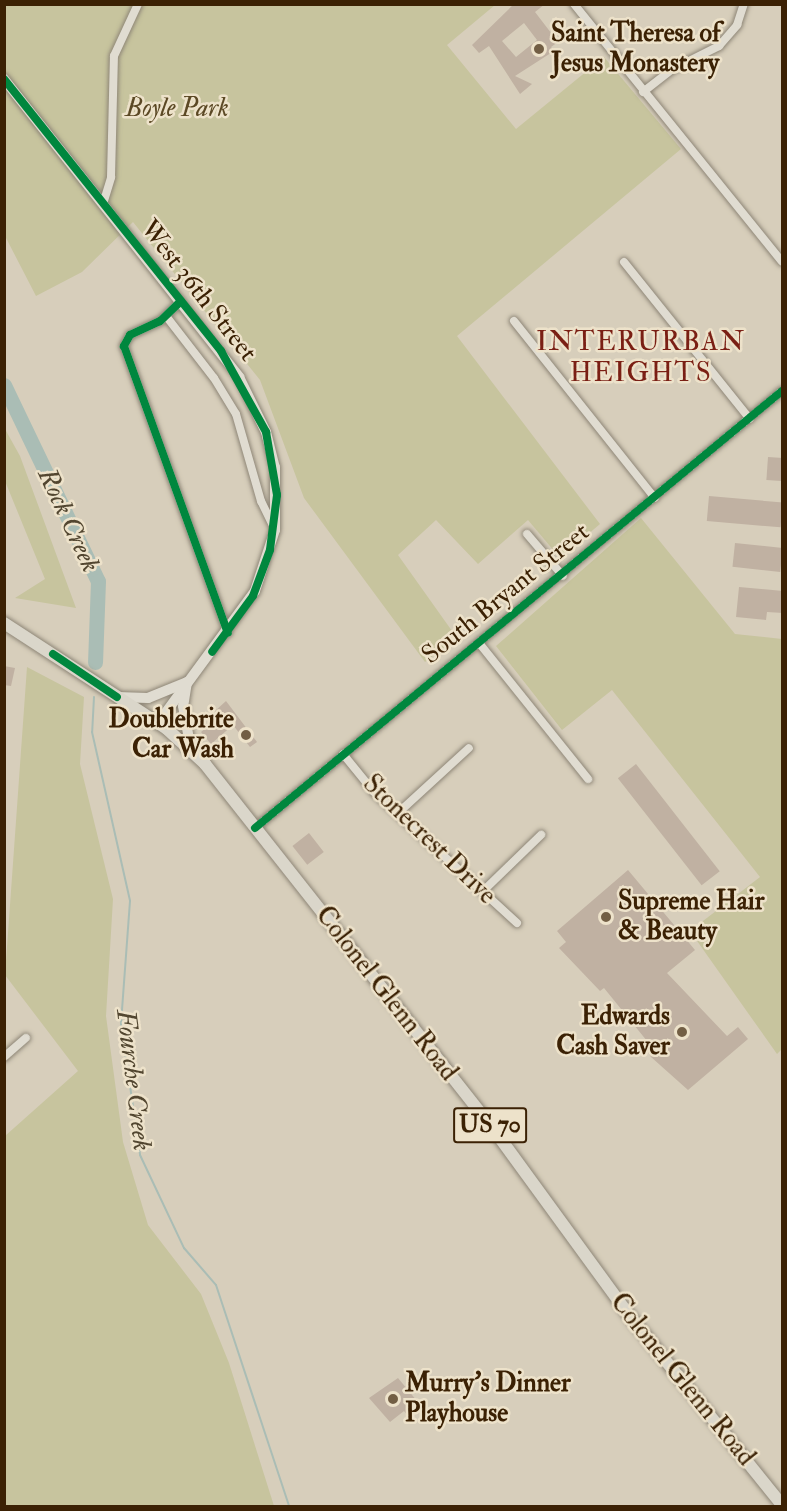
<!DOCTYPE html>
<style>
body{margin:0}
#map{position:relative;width:787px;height:1511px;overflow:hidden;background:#d7cebb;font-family:"IM FELL Double Pica",serif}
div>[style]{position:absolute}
.green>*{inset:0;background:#c7c49e}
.stream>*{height:2px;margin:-1px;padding:0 1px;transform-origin:1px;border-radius:1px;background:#aabdb5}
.river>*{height:15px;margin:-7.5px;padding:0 7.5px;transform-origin:7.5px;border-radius:7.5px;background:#aabdb5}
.building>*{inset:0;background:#c0b1a2;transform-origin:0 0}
.roads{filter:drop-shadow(0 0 2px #8e8677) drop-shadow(0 0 2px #8e8677)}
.minor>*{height:8px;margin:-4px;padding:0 4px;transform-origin:4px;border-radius:4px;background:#e0dcd1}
.tertiary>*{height:10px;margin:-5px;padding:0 5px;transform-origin:5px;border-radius:5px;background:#e0dcd1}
.secondary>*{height:10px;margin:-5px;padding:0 5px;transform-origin:5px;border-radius:5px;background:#e0dcd1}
.primary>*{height:12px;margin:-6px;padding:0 6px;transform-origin:6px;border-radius:6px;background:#dad6ca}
.cycleway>*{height:8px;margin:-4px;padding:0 4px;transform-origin:4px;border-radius:4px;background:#00873e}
.dots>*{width:16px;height:16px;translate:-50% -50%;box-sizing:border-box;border:3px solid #ede2ca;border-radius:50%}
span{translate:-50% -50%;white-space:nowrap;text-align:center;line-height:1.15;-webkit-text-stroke:5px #ede2ca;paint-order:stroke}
.shield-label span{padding:2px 4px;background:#ede2ca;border:2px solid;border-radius:4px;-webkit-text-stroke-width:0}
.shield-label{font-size:24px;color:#3b2104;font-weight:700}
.poi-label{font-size:26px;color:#3b2104;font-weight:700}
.left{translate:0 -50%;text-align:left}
.right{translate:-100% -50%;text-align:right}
.park-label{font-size:26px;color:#5b4824;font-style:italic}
.street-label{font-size:26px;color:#3b2104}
.neighbourhood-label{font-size:27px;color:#7a1f14;letter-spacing:1.5px}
.water-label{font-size:27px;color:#524630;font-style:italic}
.frame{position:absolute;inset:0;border:6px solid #3b2104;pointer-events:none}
</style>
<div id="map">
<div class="green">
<div style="clip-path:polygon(4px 5px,495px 5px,447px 45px,516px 129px,604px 57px,681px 149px,457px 336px,600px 524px,560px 558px,528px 520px,478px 564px,436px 520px,398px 555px,457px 638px,425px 662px,304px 498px,260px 380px,133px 222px,82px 272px,36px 296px,5px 236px)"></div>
<div style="clip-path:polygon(5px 429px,20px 456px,76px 608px,15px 598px,45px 579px,5px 481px)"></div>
<div style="clip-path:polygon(641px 518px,735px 634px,782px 639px,782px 1049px,777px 1054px,690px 931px,760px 877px,612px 690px,562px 730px,496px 646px)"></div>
<div style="clip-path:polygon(27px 667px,84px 697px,80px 764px,113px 899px,106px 1016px,123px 1142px,148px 1225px,201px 1294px,229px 1363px,274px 1506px,5px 1506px,5px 1136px,78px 1071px,5px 975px)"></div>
</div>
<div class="stream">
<div style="left:94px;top:697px;width:35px;rotate:93deg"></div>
<div style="left:92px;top:732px;width:173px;rotate:77.3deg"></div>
<div style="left:130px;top:901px;width:123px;rotate:94.2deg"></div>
<div style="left:121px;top:1024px;width:132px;rotate:81.7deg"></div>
<div style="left:140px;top:1155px;width:103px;rotate:64.7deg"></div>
<div style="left:184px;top:1248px;width:49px;rotate:49.1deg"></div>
<div style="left:216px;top:1285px;width:233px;rotate:71.7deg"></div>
</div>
<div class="river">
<div style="left:4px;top:385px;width:217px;rotate:64.4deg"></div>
<div style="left:98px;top:581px;width:81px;rotate:92.1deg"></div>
</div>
<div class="building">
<div style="clip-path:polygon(evenodd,514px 4px,545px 4px,535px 12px,558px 42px,551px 47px,554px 51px,515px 76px,532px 84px,520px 94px,489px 46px,479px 53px,472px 45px,514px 4px,524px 23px,537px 40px,516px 57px,502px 41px,524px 23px)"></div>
<div style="left:768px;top:457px;width:15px;height:23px;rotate:4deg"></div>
<div style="left:709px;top:496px;width:74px;height:25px;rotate:5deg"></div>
<div style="left:735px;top:543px;width:48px;height:24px;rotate:6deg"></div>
<div style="clip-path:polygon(739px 587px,783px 591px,783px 613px,767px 612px,766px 620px,736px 617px)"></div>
<div style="clip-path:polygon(4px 666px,15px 668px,11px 686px,4px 685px)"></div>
<div style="clip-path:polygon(226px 701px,257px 742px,250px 747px,233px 725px,211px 744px,201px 732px,219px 717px,215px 711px)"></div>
<div style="left:636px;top:764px;width:136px;height:23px;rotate:52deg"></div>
<div style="left:309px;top:833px;width:24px;height:21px;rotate:52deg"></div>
<div style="clip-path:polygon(628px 870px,695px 950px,667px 973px,727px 1036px,738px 1027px,748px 1039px,688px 1090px,651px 1057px,643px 1045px,647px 1041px,604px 988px,600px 991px,559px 948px,566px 942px,557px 931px)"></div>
<div style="clip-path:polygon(398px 1378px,417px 1401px,408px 1416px,404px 1411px,390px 1422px,369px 1398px)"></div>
</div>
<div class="roads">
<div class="minor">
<div style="left:574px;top:4px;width:331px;rotate:51.1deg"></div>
<div style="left:643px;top:92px;width:36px;rotate:-38deg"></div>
<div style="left:671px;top:70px;width:54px;rotate:-26.6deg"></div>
<div style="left:719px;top:46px;width:28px;rotate:-49deg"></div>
<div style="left:737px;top:25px;width:22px;rotate:-72deg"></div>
<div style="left:103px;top:204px;width:28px;rotate:-73deg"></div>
<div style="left:111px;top:177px;width:121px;rotate:-88.6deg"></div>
<div style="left:114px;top:56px;width:57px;rotate:-65.2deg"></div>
<div style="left:624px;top:262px;width:201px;rotate:51.3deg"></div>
<div style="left:181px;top:301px;width:29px;rotate:136deg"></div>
<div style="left:160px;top:321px;width:33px;rotate:155deg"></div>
<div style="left:130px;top:335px;width:13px;rotate:119deg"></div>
<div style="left:124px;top:346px;width:305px;rotate:70.1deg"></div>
<div style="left:166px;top:316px;width:78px;rotate:52.3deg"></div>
<div style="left:214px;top:378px;width:42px;rotate:58.6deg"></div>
<div style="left:236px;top:414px;width:91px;rotate:74deg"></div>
<div style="left:261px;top:501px;width:32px;rotate:64deg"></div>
<div style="left:514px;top:321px;width:226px;rotate:51.5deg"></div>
<div style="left:527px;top:534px;width:55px;rotate:49.4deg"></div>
<div style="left:480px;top:644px;width:173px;rotate:51.3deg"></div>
<div style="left:343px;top:754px;width:49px;rotate:50.8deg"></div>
<div style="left:374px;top:792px;width:194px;rotate:42.5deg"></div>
<div style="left:398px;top:813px;width:96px;rotate:-42.5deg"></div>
<div style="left:255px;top:828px;width:685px;rotate:-39.67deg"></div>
<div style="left:483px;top:891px;width:81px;rotate:-44deg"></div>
<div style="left:4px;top:1057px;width:29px;rotate:-41deg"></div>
</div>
<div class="tertiary">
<div style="left:4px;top:79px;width:380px;rotate:51.7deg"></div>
<div style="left:239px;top:377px;width:61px;rotate:63.9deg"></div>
<div style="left:266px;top:432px;width:36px;rotate:76deg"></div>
<div style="left:275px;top:467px;width:63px;rotate:90deg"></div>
<div style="left:275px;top:530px;width:64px;rotate:108.2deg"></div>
<div style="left:255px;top:591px;width:164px;rotate:126.3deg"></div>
</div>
<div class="secondary">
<div style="left:187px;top:682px;width:24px;rotate:99deg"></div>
<div style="left:183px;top:706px;width:45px;rotate:79.7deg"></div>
<div style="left:117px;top:697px;width:31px;rotate:2deg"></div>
<div style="left:148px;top:698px;width:42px;rotate:-22.3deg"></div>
</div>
<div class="primary">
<div style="left:4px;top:623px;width:194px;rotate:33deg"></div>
<div style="left:167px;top:729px;width:52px;rotate:42.6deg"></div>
<div style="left:205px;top:764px;width:458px;rotate:51.7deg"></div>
<div style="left:489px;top:1123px;width:243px;rotate:53.9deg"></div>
<div style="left:632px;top:1319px;width:239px;rotate:51.1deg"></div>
</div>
</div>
<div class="cycleway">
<div style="left:4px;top:79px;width:348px;rotate:51.4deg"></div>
<div style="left:221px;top:351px;width:93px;rotate:60.9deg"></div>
<div style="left:266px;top:432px;width:64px;rotate:80.1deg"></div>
<div style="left:277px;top:495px;width:55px;rotate:97.3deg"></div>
<div style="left:270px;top:550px;width:49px;rotate:110.3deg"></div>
<div style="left:253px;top:596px;width:69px;rotate:126.2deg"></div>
<div style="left:181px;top:301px;width:29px;rotate:136deg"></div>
<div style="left:160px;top:321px;width:33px;rotate:155deg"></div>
<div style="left:130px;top:335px;width:13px;rotate:119deg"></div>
<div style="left:124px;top:346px;width:305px;rotate:70.1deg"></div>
<div style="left:53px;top:654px;width:77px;rotate:33.9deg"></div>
<div style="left:255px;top:828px;width:685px;rotate:-39.67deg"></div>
</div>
<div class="dots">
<div style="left:539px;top:49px;background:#725e44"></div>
<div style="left:246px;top:735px;background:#725e44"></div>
<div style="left:606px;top:917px;background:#725e44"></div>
<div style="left:682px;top:1032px;background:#725e44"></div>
<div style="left:393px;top:1399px;background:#725e44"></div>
</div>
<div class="shield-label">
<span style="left:490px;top:1125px">US 70</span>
</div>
<div class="poi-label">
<span class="left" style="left:551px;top:49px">Saint Theresa of<br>Jesus Monastery</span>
<span class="right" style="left:234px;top:735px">Doublebrite<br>Car Wash</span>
<span class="left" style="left:618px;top:917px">Supreme Hair<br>&amp; Beauty</span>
<span class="right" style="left:670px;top:1032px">Edwards<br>Cash Saver</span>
<span class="left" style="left:405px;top:1399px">Murry's Dinner<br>Playhouse</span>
</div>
<div class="park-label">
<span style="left:177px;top:109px">Boyle Park</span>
</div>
<div class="street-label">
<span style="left:198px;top:291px;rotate:52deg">West 36th Street</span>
<span style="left:506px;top:594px;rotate:-39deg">South Bryant Street</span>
<span style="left:429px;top:840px;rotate:44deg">Stonecrest Drive</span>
<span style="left:386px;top:994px;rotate:52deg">Colonel Glenn Road</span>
<span style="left:682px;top:1380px;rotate:51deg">Colonel Glenn Road</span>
</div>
<div class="neighbourhood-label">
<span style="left:641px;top:357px">INTERURBAN<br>HEIGHTS</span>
</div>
<div class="water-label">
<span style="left:69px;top:520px;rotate:65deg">Rock Creek</span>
<span style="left:134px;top:1080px;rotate:83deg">Fourche Creek</span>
</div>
<div class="frame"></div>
</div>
